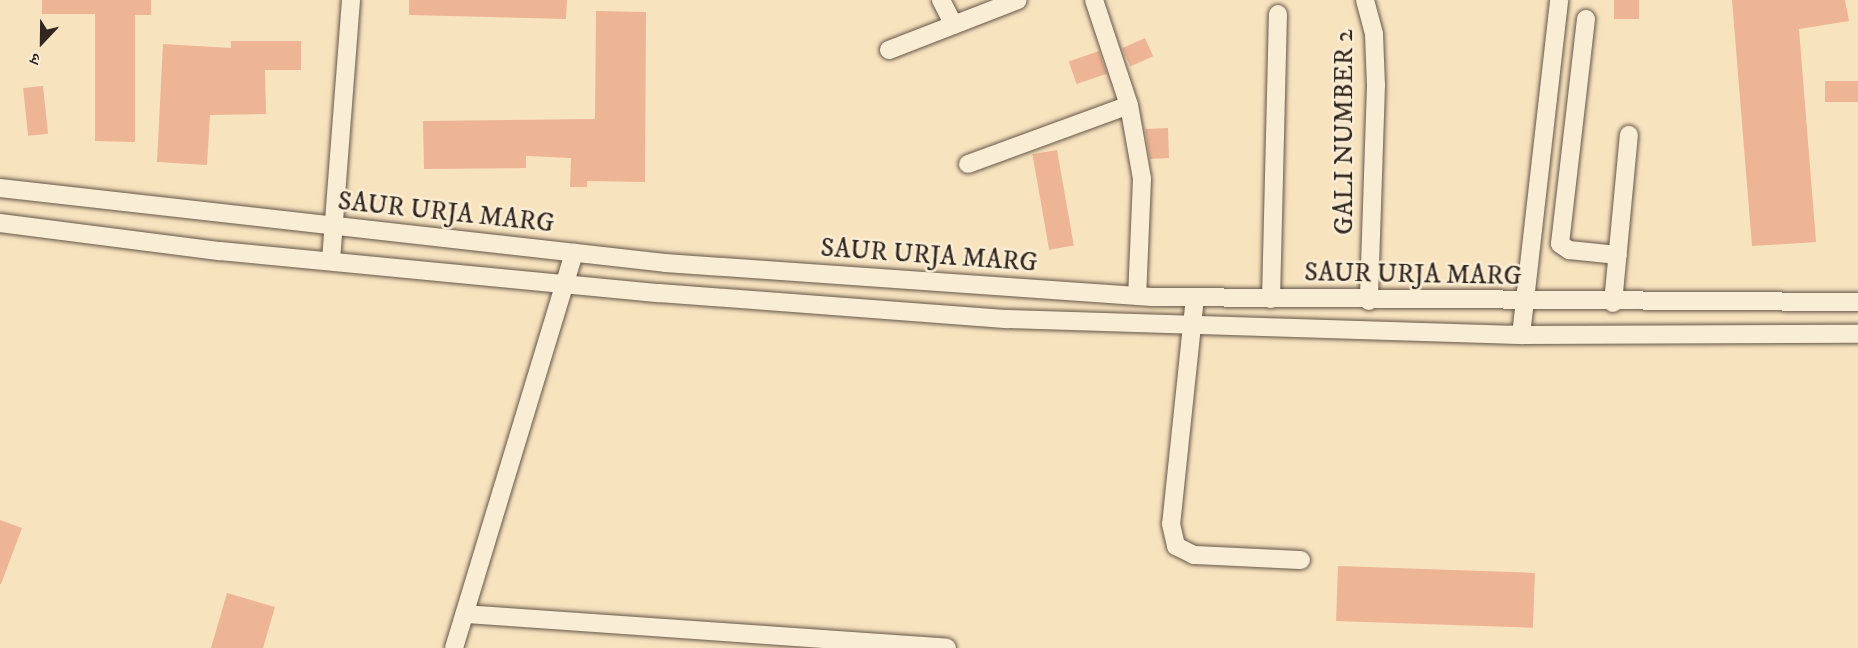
<!DOCTYPE html>
<meta charset="utf-8">
<style>
body{margin:0}
#map{position:relative;width:1858px;height:648px;overflow:hidden;background:#f8e3bf;font-family:"IM FELL DW Pica","Noto Serif Devanagari",serif}
div>[style]{position:absolute}
.building>*{inset:0;background:#eeb496;transform-origin:0 0}
.roads{filter:drop-shadow(0 0 2px #645648) drop-shadow(0 0 2px #645648)}
.minor>*{height:18px;margin:-9px;padding:0 9px;transform-origin:9px;border-radius:9px;background:#faedd5}
span{translate:-50% -50%;white-space:nowrap;text-align:center;line-height:1.15;-webkit-text-stroke:5px #faedd5;paint-order:stroke}
.street-label{font-size:26px;color:#322720}
.north{position:absolute;left:12px;top:12px;width:60px;height:60px;-webkit-text-stroke:4px #faedd5;paint-order:stroke;rotate:202deg;font-size:16px;font-weight:700;line-height:24px;text-align:center;color:#322720}
.north::after{content:'';display:block;margin:auto;width:21px;height:27px;background:#322720;clip-path:polygon(50% 0,100% 100%,50% 72%,0 100%)}
</style>
<div id="map">
<div class="building">
<div style="clip-path:polygon(42px 0,151px 0,151px 15px,135px 15px,135px 142px,95px 141px,95px 14px,42px 14px)"></div>
<div style="clip-path:polygon(409px 0,567px 0,566px 19px,409px 15px)"></div>
<div style="left:1614px;top:0;width:25px;height:19px"></div>
<div style="clip-path:polygon(1732px 0,1845px 0,1849px 21px,1799px 29px,1816px 242px,1752px 246px)"></div>
<div style="clip-path:polygon(596px 11px,646px 12px,645px 182px,587px 181px,587px 187px,570px 187px,571px 158px,526px 156px,526px 168px,424px 169px,423px 121px,595px 119px)"></div>
<div style="left:1145px;top:38px;width:20px;height:25px;rotate:66deg"></div>
<div style="clip-path:polygon(231px 41px,301px 41px,301px 70px,265px 70px,266px 114px,210px 115px,207px 165px,157px 162px,163px 44px,231px 48px)"></div>
<div style="left:1099px;top:51px;width:24px;height:32px;rotate:71deg"></div>
<div style="left:1858px;top:81px;width:21px;height:33px;rotate:90deg"></div>
<div style="left:43px;top:86px;width:48px;height:20px;rotate:84deg"></div>
<div style="clip-path:polygon(1168px 128px,1169px 158px,1150px 159px,1145px 129px)"></div>
<div style="left:1057px;top:150px;width:97px;height:25px;rotate:80deg"></div>
<div style="clip-path:polygon(0 520px,22px 528px,1px 584px,0 584px)"></div>
<div style="left:1338px;top:566px;width:197px;height:55px;rotate:2deg"></div>
<div style="clip-path:polygon(227px 593px,275px 607px,263px 648px,211px 648px)"></div>
</div>
<div class="roads">
<div class="minor">
<div style="left:941px;top:0;width:28px;rotate:63deg"></div>
<div style="left:1094px;top:0;width:111px;rotate:71.6deg"></div>
<div style="left:1129px;top:105px;width:75px;rotate:80deg"></div>
<div style="left:1142px;top:179px;width:117px;rotate:92.4deg"></div>
<div style="left:1365px;top:0;width:35px;rotate:75deg"></div>
<div style="left:1374px;top:34px;width:51px;rotate:87.8deg"></div>
<div style="left:1376px;top:85px;width:216px;rotate:91.9deg"></div>
<div style="left:1586px;top:19px;width:226px;rotate:96.6deg"></div>
<div style="left:1560px;top:244px;width:11px;rotate:34deg"></div>
<div style="left:1569px;top:250px;width:49px;rotate:5.8deg"></div>
<div style="left:889px;top:50px;width:138px;rotate:-21.2deg"></div>
<div style="left:968px;top:164px;width:171px;rotate:-20.1deg"></div>
<div style="left:0;top:188px;width:669px;rotate:6.43deg"></div>
<div style="left:665px;top:263px;width:488px;rotate:4deg"></div>
<div style="left:1152px;top:297px;width:706px;rotate:0.41deg"></div>
<div style="left:0;top:223px;width:222px;rotate:7.3deg"></div>
<div style="left:220px;top:251px;width:441px;rotate:5.5deg"></div>
<div style="left:659px;top:293px;width:350px;rotate:4.3deg"></div>
<div style="left:1008px;top:319px;width:513px;rotate:1.79deg"></div>
<div style="left:1521px;top:335px;width:337px;rotate:-0.2deg"></div>
<div style="left:331px;top:260px;width:261px;rotate:-85.6deg"></div>
<div style="left:1195px;top:297px;width:228px;rotate:96deg"></div>
<div style="left:1171px;top:524px;width:23px;rotate:77deg"></div>
<div style="left:1176px;top:546px;width:20px;rotate:27deg"></div>
<div style="left:1194px;top:555px;width:107px;rotate:2.7deg"></div>
<div style="left:1271px;top:299px;width:285px;rotate:-88.6deg"></div>
<div style="left:1613px;top:303px;width:169px;rotate:-84.6deg"></div>
<div style="left:1521px;top:335px;width:337px;rotate:-83.5deg"></div>
<div style="left:465px;top:614px;width:483px;rotate:4deg"></div>
<div style="left:454px;top:648px;width:413px;rotate:-73.1deg"></div>
</div>
</div>
<div class="street-label">
<span style="left:1345px;top:132px;rotate:-90deg">GALI NUMBER 2</span>
<span style="left:446px;top:213px;rotate:6deg">SAUR URJA MARG</span>
<span style="left:929px;top:256px;rotate:4deg">SAUR URJA MARG</span>
<span style="left:1413px;top:275px;rotate:1deg">SAUR URJA MARG</span>
</div>
<div class="north">उ</div>
</div>
